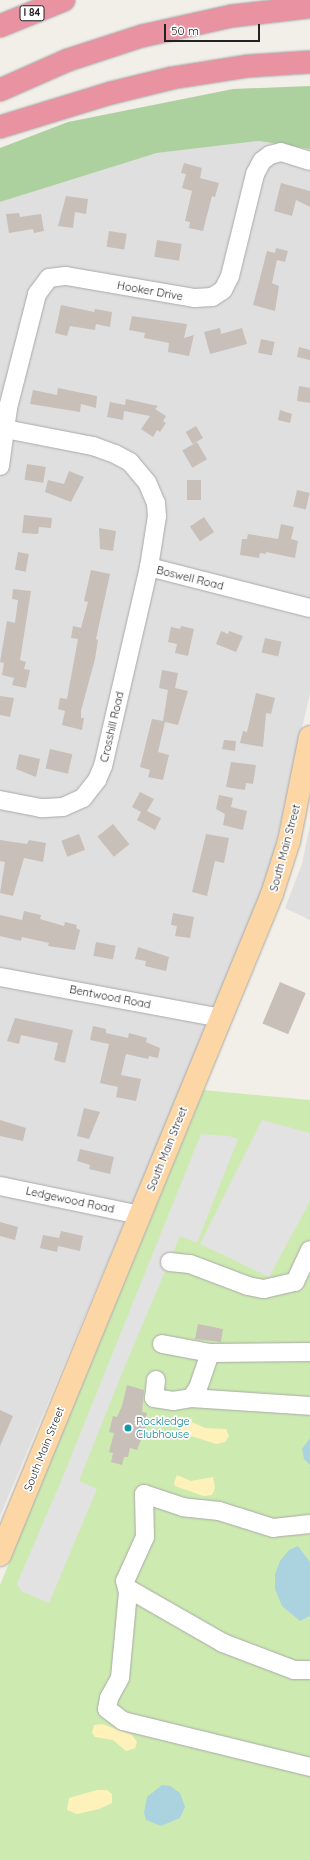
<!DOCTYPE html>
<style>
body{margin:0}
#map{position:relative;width:310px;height:1860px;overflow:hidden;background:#f2efe9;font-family:Quicksand,sans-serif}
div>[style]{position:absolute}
.residential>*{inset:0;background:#e0dfdf}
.grass>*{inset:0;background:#cdebb0}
.forest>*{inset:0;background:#add19e}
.sand>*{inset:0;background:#fff1ba}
.parking>*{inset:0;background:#e2e2e2}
.water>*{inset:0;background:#aad3df}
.building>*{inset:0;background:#c7bfb8;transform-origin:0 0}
.roads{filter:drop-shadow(0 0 1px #a9a9a9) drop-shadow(0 0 1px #a9a9a9)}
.minor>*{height:18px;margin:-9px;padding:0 9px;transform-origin:9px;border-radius:9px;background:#fff}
.major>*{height:22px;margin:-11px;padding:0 11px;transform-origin:11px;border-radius:11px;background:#fcd6a4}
.highway>*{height:22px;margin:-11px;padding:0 11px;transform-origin:11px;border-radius:11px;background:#e892a2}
.dots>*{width:11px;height:11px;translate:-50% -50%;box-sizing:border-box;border:2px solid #fff;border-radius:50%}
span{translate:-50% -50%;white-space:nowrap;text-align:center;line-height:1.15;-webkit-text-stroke:3.5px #fff;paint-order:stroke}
.shield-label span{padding:1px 3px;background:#fff;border:1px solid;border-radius:3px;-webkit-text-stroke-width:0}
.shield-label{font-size:10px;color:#222;font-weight:700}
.street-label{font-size:11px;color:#222}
.culture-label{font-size:11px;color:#0d838f}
.left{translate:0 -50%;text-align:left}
.scale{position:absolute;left:164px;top:24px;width:96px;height:18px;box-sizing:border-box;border:2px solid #222;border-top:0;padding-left:5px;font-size:12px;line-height:14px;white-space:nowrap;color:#222;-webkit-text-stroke:3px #fff;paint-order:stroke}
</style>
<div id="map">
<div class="residential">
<div style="clip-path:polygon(259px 141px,310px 149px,310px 693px,266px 888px,0 1516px,0 202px,157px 153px)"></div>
<div style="clip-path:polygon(310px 825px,310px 920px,285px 908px,302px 864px)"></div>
</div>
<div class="grass">
<div style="clip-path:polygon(204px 1090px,310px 1100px,310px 1860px,0 1860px,0 1585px)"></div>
</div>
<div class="forest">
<div style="clip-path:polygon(310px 86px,310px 149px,259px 141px,157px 153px,0 202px,0 148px,68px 122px,233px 89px)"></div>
</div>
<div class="sand">
<div style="clip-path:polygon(187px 1420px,205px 1428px,226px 1429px,229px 1436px,225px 1442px,216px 1444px,185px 1434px,178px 1427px,183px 1421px)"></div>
<div style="clip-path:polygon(177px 1475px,191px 1481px,213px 1477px,215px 1488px,212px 1495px,204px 1496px,175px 1486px,174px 1483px)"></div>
<div style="clip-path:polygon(102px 1724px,132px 1735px,137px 1742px,135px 1748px,126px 1751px,113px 1740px,95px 1737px,92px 1733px,94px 1725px)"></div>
<div style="clip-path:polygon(97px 1790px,107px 1790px,112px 1794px,112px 1803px,99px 1809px,77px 1814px,67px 1810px,69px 1798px)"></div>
</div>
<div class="parking">
<div style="clip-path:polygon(262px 1120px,310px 1133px,310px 1201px,269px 1277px,200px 1244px)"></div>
<div style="clip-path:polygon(201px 1134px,229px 1136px,238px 1139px,197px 1243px,180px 1236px,122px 1373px,79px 1481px,97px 1489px,49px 1603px,21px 1591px,17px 1584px,64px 1474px)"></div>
</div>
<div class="water">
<div style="clip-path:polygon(310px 1438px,310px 1465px,304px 1459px,302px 1449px)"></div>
<div style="clip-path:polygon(298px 1546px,310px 1562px,310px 1616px,300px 1621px,282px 1606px,275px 1589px,275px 1574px,280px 1561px,289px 1550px)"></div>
<div style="clip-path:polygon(162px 1785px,170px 1786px,180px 1793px,185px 1807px,180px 1818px,161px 1826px,146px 1820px,144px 1813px,147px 1797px)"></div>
</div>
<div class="building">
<div style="clip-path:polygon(184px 163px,202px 168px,200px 178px,219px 183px,215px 197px,212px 196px,203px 231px,189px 228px,190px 222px,185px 221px,192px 191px,182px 188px,186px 174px,181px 173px)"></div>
<div style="clip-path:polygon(281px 183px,310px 191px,310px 207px,296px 200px,292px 216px,274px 211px)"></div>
<div style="clip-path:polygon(66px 196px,88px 199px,86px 214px,75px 212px,73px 228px,58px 226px)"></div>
<div style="clip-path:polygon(19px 213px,20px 217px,41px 214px,44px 231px,34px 233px,33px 229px,9px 233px,6px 214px)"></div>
<div style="left:109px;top:231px;width:18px;height:16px;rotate:9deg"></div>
<div style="left:157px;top:240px;width:25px;height:17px;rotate:9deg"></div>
<div style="clip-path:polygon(276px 248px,288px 251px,285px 262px,277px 260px,272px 283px,279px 286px,275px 311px,253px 305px,267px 251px,275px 253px)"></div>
<div style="clip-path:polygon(61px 305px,94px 312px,95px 309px,112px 312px,110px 327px,96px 324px,95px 330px,70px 326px,67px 336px,55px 333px)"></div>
<div style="clip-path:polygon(132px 316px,187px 324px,184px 338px,194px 335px,189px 356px,168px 352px,169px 343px,144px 338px,145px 333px,129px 330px)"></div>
<div style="clip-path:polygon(220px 328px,221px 334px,242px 328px,247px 344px,210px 354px,204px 332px)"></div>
<div style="left:261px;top:339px;width:14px;height:14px;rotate:12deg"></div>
<div style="clip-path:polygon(299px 347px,310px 350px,310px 360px,297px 357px)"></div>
<div style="clip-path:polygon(299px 386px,310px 388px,310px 403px,297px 401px)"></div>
<div style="clip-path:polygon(58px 388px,97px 396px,96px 408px,81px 404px,80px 412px,30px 404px,33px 390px,57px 395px)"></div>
<div style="clip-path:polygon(126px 399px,158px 406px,155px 409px,166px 416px,163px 421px,166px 423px,160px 432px,157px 430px,153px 437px,141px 429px,150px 416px,124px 411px,123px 420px,107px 417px,110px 402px,125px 405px)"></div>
<div style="clip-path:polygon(280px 410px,292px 414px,290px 423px,278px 420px)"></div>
<div style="left:196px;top:426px;width:14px;height:12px;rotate:60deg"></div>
<div style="left:197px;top:442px;width:20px;height:17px;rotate:60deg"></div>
<div style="left:27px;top:464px;width:19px;height:16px;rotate:9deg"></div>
<div style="clip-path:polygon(69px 471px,84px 477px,71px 502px,45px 492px,48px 480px,64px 484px)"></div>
<div style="left:187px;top:480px;width:14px;height:20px"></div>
<div style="left:297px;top:490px;width:13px;height:17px;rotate:13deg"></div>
<div style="clip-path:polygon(24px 515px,52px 518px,51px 528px,39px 527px,38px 534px,22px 533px)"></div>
<div style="left:204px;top:517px;width:18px;height:17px;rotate:56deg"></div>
<div style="clip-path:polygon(281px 524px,294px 527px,291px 539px,298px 541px,295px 558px,266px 552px,266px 554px,260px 553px,259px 558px,240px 555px,242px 539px,247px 539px,248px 534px,278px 539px)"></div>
<div style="clip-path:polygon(99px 528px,116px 531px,113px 551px,100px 549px)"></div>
<div style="left:18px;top:552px;width:11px;height:18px;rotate:10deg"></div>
<div style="clip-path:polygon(91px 570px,110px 574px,96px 639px,98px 640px,95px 659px,81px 711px,81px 718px,84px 718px,82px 730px,62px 725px,65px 711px,58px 709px,60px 698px,67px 699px,78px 639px,71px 638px,73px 626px,81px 628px,88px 602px,84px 601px)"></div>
<div style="clip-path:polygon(13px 589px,31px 591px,20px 660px,26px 662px,24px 669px,30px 670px,26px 688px,12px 685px,14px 678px,2px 675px,4px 663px,0 662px,7px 621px,15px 623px,18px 600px,12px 599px)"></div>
<div style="clip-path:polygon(181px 626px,194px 629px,188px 656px,175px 653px,177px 644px,168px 642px,171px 627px,180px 629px)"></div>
<div style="clip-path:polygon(221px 631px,228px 634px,229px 631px,243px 636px,236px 652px,216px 644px)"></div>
<div style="left:265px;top:638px;width:17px;height:15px;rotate:13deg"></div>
<div style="clip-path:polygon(162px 670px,178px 673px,175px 688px,188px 691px,178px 725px,165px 722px,158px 752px,169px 755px,163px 780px,148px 777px,150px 770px,140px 767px,152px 719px,163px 721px,168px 690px,159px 688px)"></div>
<div style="clip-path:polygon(256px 693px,275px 698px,271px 714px,266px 713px,263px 747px,240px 743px,243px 731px,247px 732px)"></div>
<div style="clip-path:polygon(0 696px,14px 698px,10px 717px,0 715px)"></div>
<div style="clip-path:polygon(224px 740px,236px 741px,235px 751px,222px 749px)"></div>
<div style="left:50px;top:749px;width:23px;height:20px;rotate:13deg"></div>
<div style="clip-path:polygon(19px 754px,40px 759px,36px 777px,16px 769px)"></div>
<div style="clip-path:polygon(231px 762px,256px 765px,253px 784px,246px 783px,245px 790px,226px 787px)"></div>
<div style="clip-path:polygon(140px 792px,154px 799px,147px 811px,161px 818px,155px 830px,137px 820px,141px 812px,132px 807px)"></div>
<div style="clip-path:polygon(219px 795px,233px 798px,231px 807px,247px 811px,243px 830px,223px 825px,225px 814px,216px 809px)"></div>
<div style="left:113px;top:824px;width:26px;height:20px;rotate:51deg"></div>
<div style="left:79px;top:834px;width:17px;height:19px;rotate:69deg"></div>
<div style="clip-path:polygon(206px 834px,229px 838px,224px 863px,215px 861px,207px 896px,192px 892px)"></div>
<div style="clip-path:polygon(0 840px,27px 844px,29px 840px,46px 843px,43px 862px,24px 858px,13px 896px,0 893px,5px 862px,0 861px)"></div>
<div style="clip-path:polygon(24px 911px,41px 915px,40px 919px,64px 926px,65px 922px,77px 925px,76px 928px,80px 930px,75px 950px,48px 946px,49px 943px,22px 937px,21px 941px,0 936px,0 915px,22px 920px)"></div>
<div style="clip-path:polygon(173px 913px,194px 917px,190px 938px,175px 936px,177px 926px,171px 925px)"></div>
<div style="left:96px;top:942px;width:20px;height:14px;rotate:11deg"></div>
<div style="clip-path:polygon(138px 947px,169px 957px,166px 971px,145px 966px,146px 961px,135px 959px)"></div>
<div style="left:280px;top:982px;width:28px;height:45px;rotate:23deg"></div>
<div style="clip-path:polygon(15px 1018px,73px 1030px,65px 1063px,54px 1060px,58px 1043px,21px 1035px,19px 1044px,7px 1041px)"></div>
<div style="clip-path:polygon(93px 1026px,106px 1029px,106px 1033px,128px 1038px,129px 1033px,147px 1038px,146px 1042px,160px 1048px,158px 1058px,149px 1056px,148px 1059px,126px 1054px,121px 1075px,141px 1079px,136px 1101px,116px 1097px,118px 1087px,100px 1083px,109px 1044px,90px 1040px)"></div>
<div style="clip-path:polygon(84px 1108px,100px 1112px,89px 1139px,77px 1136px)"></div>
<div style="clip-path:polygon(0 1120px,26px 1128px,23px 1141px,0 1136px)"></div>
<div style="clip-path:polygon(80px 1149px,114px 1157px,110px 1174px,89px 1169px,90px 1165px,77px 1161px)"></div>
<div style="clip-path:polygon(0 1222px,18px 1227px,15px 1240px,0 1236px)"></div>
<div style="clip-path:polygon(61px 1231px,83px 1236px,80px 1251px,58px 1246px,57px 1252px,40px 1248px,43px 1235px,59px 1238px)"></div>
<div style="clip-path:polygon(198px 1324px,223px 1329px,221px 1342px,195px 1339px)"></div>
<div style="clip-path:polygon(127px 1385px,144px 1390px,142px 1412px,147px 1413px,144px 1424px,147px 1425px,137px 1450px,130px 1448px,128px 1457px,124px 1457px,122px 1465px,111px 1462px,113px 1453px,109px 1452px,114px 1433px,109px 1432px,113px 1416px,117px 1417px,122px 1406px)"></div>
<div style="clip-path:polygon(0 1410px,13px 1416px,0 1446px)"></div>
</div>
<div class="roads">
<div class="minor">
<div style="left:0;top:428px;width:95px;rotate:11deg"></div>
<div style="left:93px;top:446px;width:23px;rotate:20deg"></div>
<div style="left:115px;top:454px;width:17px;rotate:28deg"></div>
<div style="left:130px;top:462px;width:26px;rotate:50deg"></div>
<div style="left:147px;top:482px;width:23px;rotate:67deg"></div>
<div style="left:156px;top:503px;width:13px;rotate:86deg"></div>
<div style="left:157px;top:516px;width:52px;rotate:98.9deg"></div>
<div style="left:149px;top:567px;width:204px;rotate:103deg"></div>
<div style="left:103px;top:766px;width:15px;rotate:113deg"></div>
<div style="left:97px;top:780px;width:23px;rotate:128deg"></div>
<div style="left:83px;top:798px;width:22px;rotate:156deg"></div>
<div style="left:63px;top:807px;width:22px;rotate:177deg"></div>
<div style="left:41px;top:808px;width:42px;rotate:-169deg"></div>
<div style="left:0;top:466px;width:59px;rotate:-82.1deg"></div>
<div style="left:8px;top:408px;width:118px;rotate:-75.7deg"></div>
<div style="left:37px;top:294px;width:20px;rotate:-53deg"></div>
<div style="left:49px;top:278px;width:17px;rotate:-7deg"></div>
<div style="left:66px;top:276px;width:131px;rotate:9.7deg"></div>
<div style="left:195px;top:298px;width:17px;rotate:-3deg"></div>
<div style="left:212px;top:297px;width:13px;rotate:-32deg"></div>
<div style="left:223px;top:290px;width:16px;rotate:-63deg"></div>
<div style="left:230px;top:276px;width:105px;rotate:-76.2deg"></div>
<div style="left:255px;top:174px;width:15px;rotate:-62deg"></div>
<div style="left:262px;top:161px;width:10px;rotate:-37deg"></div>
<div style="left:270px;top:155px;width:11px;rotate:-15deg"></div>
<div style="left:281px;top:152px;width:30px;rotate:17deg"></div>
<div style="left:149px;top:567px;width:166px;rotate:14.3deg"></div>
<div style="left:0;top:977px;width:225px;rotate:10.5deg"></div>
<div style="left:0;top:1186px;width:143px;rotate:11.7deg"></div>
<div style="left:170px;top:1262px;width:20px;rotate:6deg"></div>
<div style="left:190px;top:1264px;width:62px;rotate:20.8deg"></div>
<div style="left:248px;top:1286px;width:16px;rotate:11deg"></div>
<div style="left:264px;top:1289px;width:32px;rotate:-13deg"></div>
<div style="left:295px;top:1282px;width:35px;rotate:-65deg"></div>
<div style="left:162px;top:1344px;width:49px;rotate:10.6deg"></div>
<div style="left:210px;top:1353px;width:100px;rotate:-0.6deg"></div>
<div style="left:156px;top:1380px;width:18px;rotate:96deg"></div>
<div style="left:154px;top:1398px;width:19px;rotate:9deg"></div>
<div style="left:173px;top:1401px;width:18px;rotate:-9deg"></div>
<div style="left:191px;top:1398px;width:119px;rotate:3.8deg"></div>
<div style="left:191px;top:1398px;width:12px;rotate:-55deg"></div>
<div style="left:198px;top:1388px;width:37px;rotate:-71deg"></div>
<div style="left:310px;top:1524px;width:37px;rotate:174deg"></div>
<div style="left:273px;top:1528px;width:57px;rotate:-162.5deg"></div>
<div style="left:219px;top:1511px;width:36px;rotate:-174deg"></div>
<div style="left:183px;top:1507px;width:41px;rotate:-161.6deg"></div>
<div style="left:144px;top:1494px;width:43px;rotate:88.7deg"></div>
<div style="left:145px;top:1537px;width:48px;rotate:114.4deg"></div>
<div style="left:125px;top:1581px;width:11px;rotate:75deg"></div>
<div style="left:128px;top:1592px;width:86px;rotate:95.3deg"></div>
<div style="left:120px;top:1678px;width:23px;rotate:119deg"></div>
<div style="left:109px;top:1698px;width:11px;rotate:100deg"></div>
<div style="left:107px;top:1709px;width:20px;rotate:37deg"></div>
<div style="left:123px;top:1721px;width:193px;rotate:13.8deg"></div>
<div style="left:127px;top:1588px;width:111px;rotate:29.8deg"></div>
<div style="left:223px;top:1643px;width:76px;rotate:20.8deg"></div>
<div style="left:294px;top:1670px;width:16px"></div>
</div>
<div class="major">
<div style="left:0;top:1555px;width:715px;rotate:-67.63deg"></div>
<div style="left:272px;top:894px;width:56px;rotate:-72.2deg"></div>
<div style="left:289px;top:841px;width:106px;rotate:-78.6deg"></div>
</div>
<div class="highway">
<div style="left:0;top:26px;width:69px;rotate:-22.1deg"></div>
<div style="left:0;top:90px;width:74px;rotate:-23.8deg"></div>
<div style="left:68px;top:60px;width:78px;rotate:-18deg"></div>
<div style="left:142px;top:36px;width:92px;rotate:-12.5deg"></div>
<div style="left:232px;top:16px;width:79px;rotate:-6.6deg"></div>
<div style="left:0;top:127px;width:116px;rotate:-17deg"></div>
<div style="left:111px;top:93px;width:63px;rotate:-13.8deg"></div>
<div style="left:172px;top:78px;width:78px;rotate:-8.9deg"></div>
<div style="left:249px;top:66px;width:61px;rotate:-3.8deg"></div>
</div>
</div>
<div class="dots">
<div style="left:128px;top:1428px;background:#0f9aa8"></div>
</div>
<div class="shield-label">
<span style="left:32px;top:13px">I 84</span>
</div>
<div class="street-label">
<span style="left:150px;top:291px;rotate:10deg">Hooker Drive</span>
<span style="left:190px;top:578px;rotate:14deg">Boswell Road</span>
<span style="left:112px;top:727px;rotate:-77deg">Crosshill Road</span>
<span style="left:285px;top:848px;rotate:-75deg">South Main Street</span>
<span style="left:110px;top:997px;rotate:11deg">Bentwood Road</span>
<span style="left:167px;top:1149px;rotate:-68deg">South Main Street</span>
<span style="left:70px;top:1200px;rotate:12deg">Ledgewood Road</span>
<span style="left:44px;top:1449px;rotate:-68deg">South Main Street</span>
</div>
<div class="culture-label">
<span class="left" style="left:136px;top:1428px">Rockledge<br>Clubhouse</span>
</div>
<div class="scale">50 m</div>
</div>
